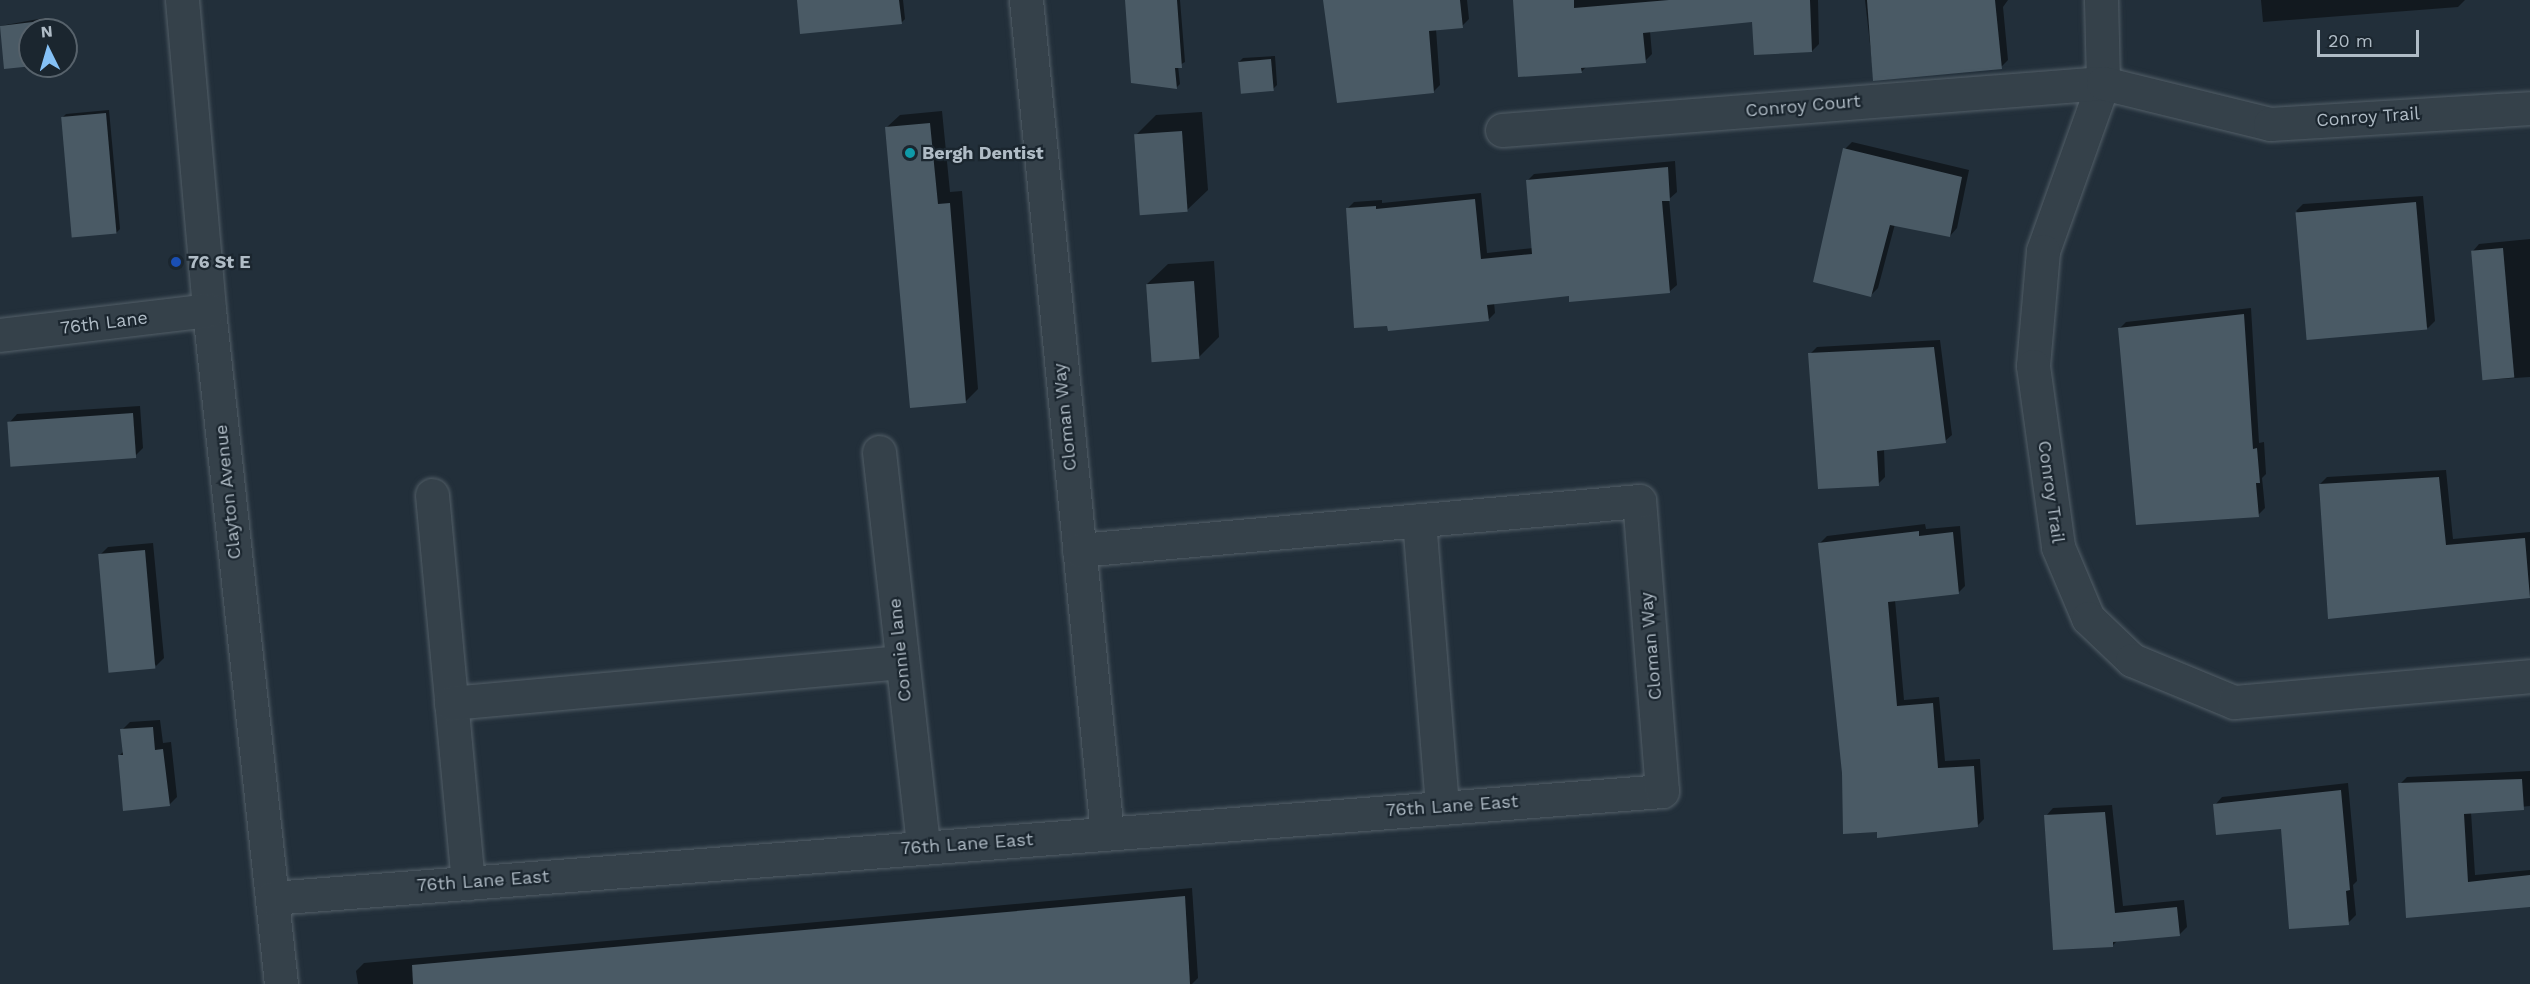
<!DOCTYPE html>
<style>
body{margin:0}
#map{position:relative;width:2530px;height:984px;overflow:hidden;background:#222f3a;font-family:"Work Sans",sans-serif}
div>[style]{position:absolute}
.shadow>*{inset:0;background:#0007}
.building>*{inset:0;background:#4a5a65;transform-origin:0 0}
.roads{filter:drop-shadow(0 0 2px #535f68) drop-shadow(0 0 2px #535f68)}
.street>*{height:33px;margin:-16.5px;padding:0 16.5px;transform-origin:16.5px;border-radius:16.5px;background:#35414a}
.dots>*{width:16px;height:16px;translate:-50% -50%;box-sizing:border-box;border:3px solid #1b262f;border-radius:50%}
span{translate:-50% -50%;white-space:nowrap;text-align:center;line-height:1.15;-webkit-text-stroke:4.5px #1b262f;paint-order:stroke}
.street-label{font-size:18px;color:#b0bcc6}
.poi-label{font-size:18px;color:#b0bcc6;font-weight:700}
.left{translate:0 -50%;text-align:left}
.north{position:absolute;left:18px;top:18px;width:60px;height:60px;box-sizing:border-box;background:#1b262f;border:2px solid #57626b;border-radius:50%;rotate:355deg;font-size:16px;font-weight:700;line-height:24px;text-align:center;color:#b0bcc6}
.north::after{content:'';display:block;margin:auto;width:21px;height:27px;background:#85c1f6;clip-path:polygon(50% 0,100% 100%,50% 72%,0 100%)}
.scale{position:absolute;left:2317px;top:30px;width:102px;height:27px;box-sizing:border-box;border:3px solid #b0bcc6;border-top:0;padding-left:8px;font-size:18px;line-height:21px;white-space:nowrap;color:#b0bcc6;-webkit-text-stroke:4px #1b262f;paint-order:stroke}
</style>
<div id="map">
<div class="shadow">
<div style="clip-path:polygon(798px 0,903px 0,905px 19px,901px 23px)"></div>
<div style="clip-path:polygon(1127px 0,1180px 0,1185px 62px,1178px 66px,1180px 84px,1176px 88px)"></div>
<div style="clip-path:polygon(1325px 0,1467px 0,1469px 19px,1462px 26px,1436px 29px,1440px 85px,1433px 92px)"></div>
<div style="clip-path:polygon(1515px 0,1818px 0,1819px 44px,1812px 51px,1754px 20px,1650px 31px,1652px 54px,1645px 61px,1587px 66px,1581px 72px)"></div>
<div style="clip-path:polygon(1865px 0,2008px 0,2003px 7px,2008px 60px,2001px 67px,1874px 79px)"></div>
<div style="clip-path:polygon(2261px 0,2465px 0,2458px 7px,2263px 22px)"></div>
<div style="clip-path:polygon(44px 18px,45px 30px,30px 30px,30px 65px,0 26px)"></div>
<div style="clip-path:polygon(1275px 56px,1277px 85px,1273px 89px,1239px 62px,1243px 58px)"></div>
<div style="clip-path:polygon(109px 110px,120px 229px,116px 233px,62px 118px,66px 114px)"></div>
<div style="clip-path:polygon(942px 111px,950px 192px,962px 191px,978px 389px,965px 402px,887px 127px,900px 115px)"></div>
<div style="clip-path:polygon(1202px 112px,1208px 190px,1187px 210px,1135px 136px,1156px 115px)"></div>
<div style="clip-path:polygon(1852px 142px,1969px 170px,1957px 228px,1950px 236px,1895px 224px,1878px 288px,1871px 295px,1845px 149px)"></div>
<div style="clip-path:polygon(1675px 161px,1677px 192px,1669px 199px,1677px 285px,1670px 291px,1570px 294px,1494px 302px,1495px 313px,1488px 320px,1347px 209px,1354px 202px,1382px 200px,1382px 203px,1481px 193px,1487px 253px,1533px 248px,1528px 180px,1534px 174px)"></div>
<div style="clip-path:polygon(2423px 196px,2435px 321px,2428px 328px,2296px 211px,2303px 204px)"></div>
<div style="clip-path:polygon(2530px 239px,2530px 377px,2485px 380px,2473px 251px,2479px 244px)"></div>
<div style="clip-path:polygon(1214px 261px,1219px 337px,1199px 357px,1147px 284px,1168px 264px)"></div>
<div style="clip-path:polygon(2251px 308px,2259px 443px,2264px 442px,2266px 474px,2262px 478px,2265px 508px,2258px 515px,2119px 329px,2126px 322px)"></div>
<div style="clip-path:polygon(1940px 340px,1952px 435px,1945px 441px,1884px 449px,1885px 477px,1878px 484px,1810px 354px,1817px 347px)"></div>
<div style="clip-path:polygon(140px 406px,143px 448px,135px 456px,9px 423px,17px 414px)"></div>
<div style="clip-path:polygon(2446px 470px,2453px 539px,2530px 532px,2530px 596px,2330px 617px,2320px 484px,2327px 477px)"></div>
<div style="clip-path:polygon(1925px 524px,1926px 529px,1960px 526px,1965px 586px,1958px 593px,1895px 600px,1904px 700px,1939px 697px,1945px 761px,1980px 759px,1984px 819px,1977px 826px,1878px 830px,1843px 773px,1820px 543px,1827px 536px)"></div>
<div style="clip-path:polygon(153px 543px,164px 658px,156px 666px,100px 555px,108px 547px)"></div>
<div style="clip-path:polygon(160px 720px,163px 743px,171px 742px,177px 797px,169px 805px,119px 756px,124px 751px,122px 730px,130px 722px)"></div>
<div style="clip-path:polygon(2530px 771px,2530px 806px,2471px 812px,2475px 875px,2530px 870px,2530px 906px,2408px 916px,2400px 784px,2407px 777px)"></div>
<div style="clip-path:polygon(2348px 783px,2357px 881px,2353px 885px,2356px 915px,2348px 923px,2282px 827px,2215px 805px,2222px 797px)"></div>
<div style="clip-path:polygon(2112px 805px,2123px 906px,2184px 900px,2187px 927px,2179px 935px,2118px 940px,2113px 945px,2046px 816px,2053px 808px)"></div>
<div style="clip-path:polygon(1192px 888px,1198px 978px,1192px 984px,358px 984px,356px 971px,364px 963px)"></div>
</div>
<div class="building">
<div style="clip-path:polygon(797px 0,899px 0,902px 24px,800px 34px)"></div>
<div style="clip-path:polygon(1125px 0,1177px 0,1182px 68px,1175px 68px,1177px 89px,1131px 83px)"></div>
<div style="clip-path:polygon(1323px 0,1460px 0,1463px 28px,1429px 31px,1434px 93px,1337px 103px)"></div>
<div style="clip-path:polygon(1513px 0,1574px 0,1574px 8px,1669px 0,1810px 0,1812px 52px,1754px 55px,1752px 22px,1643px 33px,1646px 63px,1581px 68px,1582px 73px,1518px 77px)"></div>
<div style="clip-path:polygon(1867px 0,1995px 0,2002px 69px,1873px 81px)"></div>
<div style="clip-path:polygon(41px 21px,42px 30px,30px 30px,30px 66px,33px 66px,4px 69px,0 26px)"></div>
<div style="left:1271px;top:59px;width:32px;height:33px;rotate:85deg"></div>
<div style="left:106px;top:113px;width:121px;height:45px;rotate:85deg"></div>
<div style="clip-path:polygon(930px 123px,938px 204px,950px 203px,966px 403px,910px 408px,885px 127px)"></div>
<div style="left:1182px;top:131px;width:81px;height:48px;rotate:86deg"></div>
<div style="clip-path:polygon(1843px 148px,1962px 177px,1950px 237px,1890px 225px,1871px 297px,1813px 282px)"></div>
<div style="clip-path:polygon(1668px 167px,1670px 201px,1662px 201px,1670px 293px,1569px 302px,1569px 296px,1487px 305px,1489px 321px,1388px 331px,1387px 326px,1354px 328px,1346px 208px,1376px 206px,1376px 209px,1475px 199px,1481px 259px,1532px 254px,1526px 180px)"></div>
<div style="left:2416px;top:202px;width:128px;height:121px;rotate:85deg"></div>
<div style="left:2503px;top:248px;width:130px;height:32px;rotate:85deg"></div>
<div style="left:1194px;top:281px;width:78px;height:48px;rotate:86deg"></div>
<div style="clip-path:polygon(2244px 314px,2253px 449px,2257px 448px,2260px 483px,2256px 483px,2259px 517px,2136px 525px,2118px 328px)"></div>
<div style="clip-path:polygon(1934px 347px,1946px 443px,1877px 451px,1879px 486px,1818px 489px,1808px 353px)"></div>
<div style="left:133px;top:413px;width:45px;height:126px;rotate:86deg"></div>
<div style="clip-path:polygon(2439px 477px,2446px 545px,2525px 538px,2530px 598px,2328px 619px,2319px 484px)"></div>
<div style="clip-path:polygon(1919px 531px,1919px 536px,1953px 532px,1959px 594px,1888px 602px,1897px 706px,1933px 703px,1938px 768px,1974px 766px,1978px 827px,1877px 838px,1877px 832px,1843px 834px,1842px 773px,1818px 543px)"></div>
<div style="left:145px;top:550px;width:119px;height:47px;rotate:85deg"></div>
<div style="clip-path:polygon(153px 727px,155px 750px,163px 749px,170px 806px,123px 811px,118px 755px,123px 755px,120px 729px)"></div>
<div style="clip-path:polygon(2522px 779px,2524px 810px,2464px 814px,2468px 882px,2530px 875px,2530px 907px,2406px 918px,2398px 783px)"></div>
<div style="clip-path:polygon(2341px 790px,2350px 890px,2346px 891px,2349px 925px,2289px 929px,2281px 829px,2216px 835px,2213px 804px)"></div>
<div style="clip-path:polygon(2105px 812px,2115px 913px,2177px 907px,2180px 936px,2113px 942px,2113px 947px,2053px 950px,2044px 815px)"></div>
<div style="clip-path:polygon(1185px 896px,1190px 984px,413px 984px,412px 965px)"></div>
</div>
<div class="roads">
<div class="street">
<div style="left:182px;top:0;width:311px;rotate:85deg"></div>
<div style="left:209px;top:310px;width:678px;rotate:83.9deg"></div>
<div style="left:1026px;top:0;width:837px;rotate:84.45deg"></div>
<div style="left:2101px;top:0;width:83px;rotate:88.6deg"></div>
<div style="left:2103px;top:83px;width:178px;rotate:109.7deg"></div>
<div style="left:2043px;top:251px;width:115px;rotate:95deg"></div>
<div style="left:2033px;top:366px;width:183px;rotate:82.1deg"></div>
<div style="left:2058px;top:547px;width:77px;rotate:67.1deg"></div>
<div style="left:2088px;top:618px;width:61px;rotate:43.7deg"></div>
<div style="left:2132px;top:660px;width:110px;rotate:22.4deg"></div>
<div style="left:2234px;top:702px;width:297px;rotate:-5deg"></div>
<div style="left:1502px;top:130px;width:603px;rotate:-4.47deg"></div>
<div style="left:2103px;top:83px;width:172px;rotate:13.8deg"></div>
<div style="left:2270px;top:124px;width:260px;rotate:-3.5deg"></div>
<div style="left:0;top:335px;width:210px;rotate:-6.8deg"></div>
<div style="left:879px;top:452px;width:397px;rotate:83.6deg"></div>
<div style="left:432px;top:495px;width:390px;rotate:84.7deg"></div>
<div style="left:1419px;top:520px;width:288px;rotate:85.4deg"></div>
<div style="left:451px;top:703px;width:452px;rotate:-5.2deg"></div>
<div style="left:272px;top:898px;width:1394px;rotate:-4.4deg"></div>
<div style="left:1662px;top:791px;width:291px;rotate:-94.5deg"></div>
<div style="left:1639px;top:501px;width:562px;rotate:175deg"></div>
</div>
</div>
<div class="dots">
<div style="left:910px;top:153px;background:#0f9aa8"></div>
<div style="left:176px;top:262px;background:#1a4fb4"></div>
</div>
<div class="street-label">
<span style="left:1803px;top:106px;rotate:-5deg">Conroy Court</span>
<span style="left:2368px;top:117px;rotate:-4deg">Conroy Trail</span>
<span style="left:104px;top:323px;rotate:-7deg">76th Lane</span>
<span style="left:1065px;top:417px;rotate:-96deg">Cloman Way</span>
<span style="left:228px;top:492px;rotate:-96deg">Clayton Avenue</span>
<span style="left:2051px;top:492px;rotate:82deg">Conroy Trail</span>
<span style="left:1651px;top:646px;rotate:-95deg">Cloman Way</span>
<span style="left:900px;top:650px;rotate:-96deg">Connie lane</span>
<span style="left:1452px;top:806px;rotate:-4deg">76th Lane East</span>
<span style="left:967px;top:844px;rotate:-4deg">76th Lane East</span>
<span style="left:483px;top:881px;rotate:-4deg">76th Lane East</span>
</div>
<div class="poi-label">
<span class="left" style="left:922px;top:153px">Bergh Dentist</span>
<span class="left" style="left:188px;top:262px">76 St E</span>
</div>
<div class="north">N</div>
<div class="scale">20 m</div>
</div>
